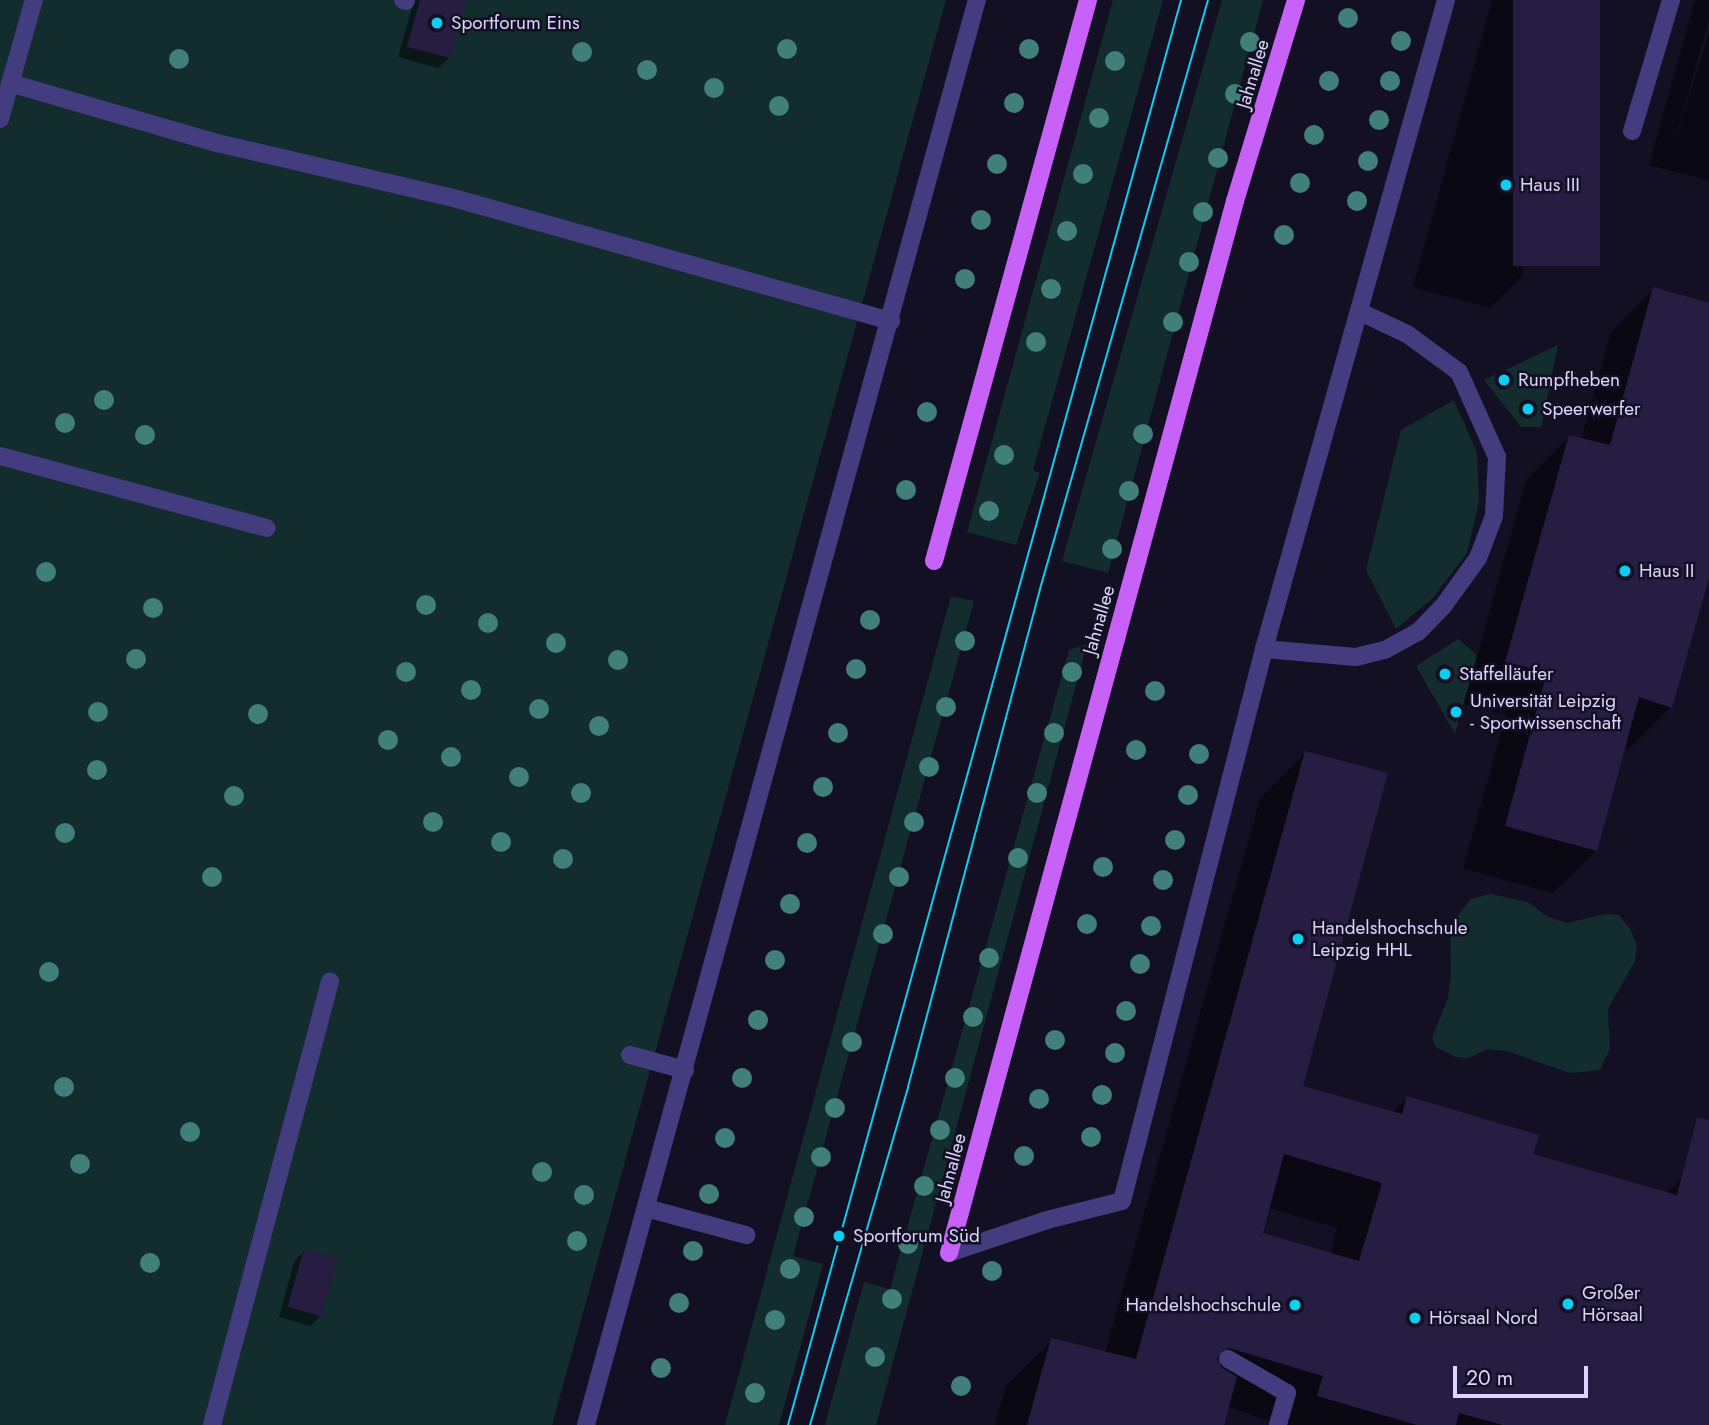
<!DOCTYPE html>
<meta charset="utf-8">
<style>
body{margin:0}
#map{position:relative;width:1709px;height:1425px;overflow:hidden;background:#141023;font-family:Jost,sans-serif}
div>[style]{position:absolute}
.green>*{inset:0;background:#132c2d}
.shadow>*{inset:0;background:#0007}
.building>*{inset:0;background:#271d43;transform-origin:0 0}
.lane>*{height:18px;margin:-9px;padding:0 9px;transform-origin:9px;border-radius:9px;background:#433d80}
.street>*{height:18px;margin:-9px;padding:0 9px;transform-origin:9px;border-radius:9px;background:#433d80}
.primary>*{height:18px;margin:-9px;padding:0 9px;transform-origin:9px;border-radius:9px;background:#c761f7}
.tram>*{height:2px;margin:-1px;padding:0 1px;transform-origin:1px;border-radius:1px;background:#0dcdf0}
.trees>*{width:20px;height:20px;margin:-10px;border-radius:50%;background:#407f7a}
.dots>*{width:19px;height:19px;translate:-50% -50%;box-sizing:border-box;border:4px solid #141023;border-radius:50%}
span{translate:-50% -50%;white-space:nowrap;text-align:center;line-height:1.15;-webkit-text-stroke:5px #141023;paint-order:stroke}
.poi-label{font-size:19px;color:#dbd4fd}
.left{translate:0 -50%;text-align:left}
.right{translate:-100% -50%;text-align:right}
.street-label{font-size:19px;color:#dbd4fd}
.scale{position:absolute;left:1453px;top:1366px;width:135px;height:32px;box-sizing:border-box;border:4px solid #dbd4fd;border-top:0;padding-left:9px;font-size:21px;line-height:24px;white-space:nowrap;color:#dbd4fd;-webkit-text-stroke:5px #141023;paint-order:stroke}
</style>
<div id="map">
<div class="green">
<div style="clip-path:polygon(0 0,946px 0,552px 1425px,0 1425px)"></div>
<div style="clip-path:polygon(1113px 0,1163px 0,1033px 470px,1040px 473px,1016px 545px,967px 532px)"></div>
<div style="clip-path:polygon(1222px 0,1263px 0,1108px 573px,1062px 561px)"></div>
<div style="clip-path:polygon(1558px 345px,1541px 427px,1521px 427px,1484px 380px)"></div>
<div style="clip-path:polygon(1454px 400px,1477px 453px,1479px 501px,1467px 553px,1433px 598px,1396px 629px,1366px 570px,1401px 430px)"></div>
<div style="clip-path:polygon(951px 596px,974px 601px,793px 1256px,823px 1264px,779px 1425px,725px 1425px)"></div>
<div style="clip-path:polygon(1458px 639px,1477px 655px,1455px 734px,1416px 666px)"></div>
<div style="clip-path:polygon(1087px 644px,876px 1425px,825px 1425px,864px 1282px,890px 1289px,1069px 650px)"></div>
<div style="clip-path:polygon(1490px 894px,1528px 902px,1546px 916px,1567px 923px,1606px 914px,1619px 915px,1630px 929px,1637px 944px,1635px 961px,1608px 1009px,1610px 1049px,1600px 1070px,1570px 1073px,1507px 1051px,1487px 1049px,1469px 1058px,1456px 1057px,1436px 1047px,1432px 1038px,1448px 998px,1451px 974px,1450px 925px,1471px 899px)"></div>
</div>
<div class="shadow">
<div style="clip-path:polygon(414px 0,465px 0,449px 58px,438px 68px,398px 57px)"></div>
<div style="clip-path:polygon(1492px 0,1598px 0,1521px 277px,1490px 308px,1413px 287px)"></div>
<div style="clip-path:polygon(1695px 0,1709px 0,1709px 19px,1675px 142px,1709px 32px,1709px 181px,1649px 165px)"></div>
<div style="clip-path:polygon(1654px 289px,1709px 304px,1709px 571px,1671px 707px,1628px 750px,1624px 749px,1596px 851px,1553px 893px,1463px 869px,1506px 715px,1464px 704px,1526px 480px,1569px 437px,1581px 440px,1611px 332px)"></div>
<div style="clip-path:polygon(evenodd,1305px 753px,1300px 1087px,1392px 1113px,1407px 1098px,1531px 1155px,1666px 1194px,1682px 1178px,1709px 1186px,1709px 1425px,1278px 1425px,1227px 1406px,1222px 1425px,995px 1425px,1006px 1386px,1052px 1340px,1105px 1353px,1260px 799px,1305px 753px,1268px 1208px,1337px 1228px,1330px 1254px,1261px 1234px,1268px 1208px)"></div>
<div style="clip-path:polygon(304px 1251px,321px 1315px,311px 1326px,279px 1317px,294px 1262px)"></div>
</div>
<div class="building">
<div style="clip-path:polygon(420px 0,466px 0,450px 58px,407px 47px)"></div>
<div style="left:1513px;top:0;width:87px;height:266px"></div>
<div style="clip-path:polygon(1653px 287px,1709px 303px,1709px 578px,1672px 708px,1639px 697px,1597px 851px,1505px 826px,1547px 672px,1505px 662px,1569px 435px,1610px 445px)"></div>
<div style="clip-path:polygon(evenodd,1305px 751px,1388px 773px,1303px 1086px,1402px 1114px,1407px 1096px,1539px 1135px,1533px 1154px,1677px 1195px,1697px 1118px,1709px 1120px,1709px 1425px,1503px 1425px,1459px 1413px,1456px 1425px,1417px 1425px,1317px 1396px,1323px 1376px,1229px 1348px,1217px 1358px,1222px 1368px,1237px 1377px,1224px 1425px,1027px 1425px,1051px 1338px,1136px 1359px,1305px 751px,1284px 1154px,1382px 1183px,1359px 1261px,1263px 1233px,1284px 1154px)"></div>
<div style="left:304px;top:1249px;width:35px;height:60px;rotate:16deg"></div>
</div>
<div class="lane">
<div style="left:403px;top:0;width:3px;rotate:18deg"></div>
<div style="left:10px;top:83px;width:216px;rotate:16.2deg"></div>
<div style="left:217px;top:143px;width:246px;rotate:13.1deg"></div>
<div style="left:457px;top:199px;width:451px;rotate:15.7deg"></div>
<div style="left:0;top:119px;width:124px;rotate:-74.1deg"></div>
<div style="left:0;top:456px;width:276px;rotate:15.1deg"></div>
<div style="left:1264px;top:649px;width:92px;rotate:5deg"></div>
<div style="left:1356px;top:657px;width:30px;rotate:-14deg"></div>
<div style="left:1385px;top:650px;width:38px;rotate:-29deg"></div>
<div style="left:1418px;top:632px;width:37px;rotate:-46deg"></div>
<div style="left:1444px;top:605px;width:58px;rotate:-54.1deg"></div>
<div style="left:1478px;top:558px;width:45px;rotate:-69.1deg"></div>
<div style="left:1494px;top:516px;width:59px;rotate:-87.1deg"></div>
<div style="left:1497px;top:457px;width:93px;rotate:-114.1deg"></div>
<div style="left:1459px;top:372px;width:64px;rotate:-143.8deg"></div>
<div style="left:1407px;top:334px;width:52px;rotate:-154.9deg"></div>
<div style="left:646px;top:1208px;width:104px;rotate:15.1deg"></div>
<div style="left:949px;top:1253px;width:103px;rotate:-18.6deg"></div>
<div style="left:1047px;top:1220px;width:77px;rotate:-14.2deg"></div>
<div style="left:1122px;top:1201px;width:570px;rotate:-75.57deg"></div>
<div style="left:1264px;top:649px;width:674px;rotate:-74.33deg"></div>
<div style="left:1228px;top:1359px;width:68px;rotate:30deg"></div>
<div style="left:1287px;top:1393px;width:33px;rotate:106deg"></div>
<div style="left:212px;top:1425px;width:459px;rotate:-75.1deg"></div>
</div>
<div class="street">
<div style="left:1632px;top:131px;width:137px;rotate:-73.4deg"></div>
<div style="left:630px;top:1055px;width:57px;rotate:15.3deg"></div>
<div style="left:586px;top:1425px;width:1478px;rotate:-74.66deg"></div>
</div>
<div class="primary">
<div style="left:934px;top:561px;width:582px;rotate:-74.65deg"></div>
<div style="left:949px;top:1253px;width:1090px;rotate:-74.79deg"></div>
<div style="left:1235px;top:201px;width:210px;rotate:-73.1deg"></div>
</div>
<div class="tram">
<div style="left:788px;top:1425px;width:1478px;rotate:-74.58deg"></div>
<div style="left:810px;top:1425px;width:352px;rotate:-73.8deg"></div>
<div style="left:908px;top:1087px;width:515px;rotate:-75.15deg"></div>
<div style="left:1040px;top:589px;width:612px;rotate:-74.08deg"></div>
</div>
<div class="trees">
<div style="left:1348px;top:18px"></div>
<div style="left:1401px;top:41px"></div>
<div style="left:1250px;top:42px"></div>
<div style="left:787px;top:49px"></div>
<div style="left:1029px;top:49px"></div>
<div style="left:582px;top:52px"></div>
<div style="left:179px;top:59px"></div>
<div style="left:1115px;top:61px"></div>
<div style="left:647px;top:70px"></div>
<div style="left:1329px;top:81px"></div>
<div style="left:1390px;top:81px"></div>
<div style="left:714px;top:88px"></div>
<div style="left:1235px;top:94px"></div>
<div style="left:1014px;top:103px"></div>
<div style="left:779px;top:106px"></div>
<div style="left:1099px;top:118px"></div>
<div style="left:1379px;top:120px"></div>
<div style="left:1314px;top:135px"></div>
<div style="left:1218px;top:158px"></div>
<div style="left:1368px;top:161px"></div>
<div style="left:997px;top:164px"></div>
<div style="left:1083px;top:174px"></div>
<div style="left:1300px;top:183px"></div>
<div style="left:1357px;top:201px"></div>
<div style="left:1203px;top:212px"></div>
<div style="left:981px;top:220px"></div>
<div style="left:1067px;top:231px"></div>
<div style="left:1284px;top:235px"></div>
<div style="left:1189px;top:262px"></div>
<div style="left:965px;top:279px"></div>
<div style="left:1051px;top:289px"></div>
<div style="left:1173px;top:322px"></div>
<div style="left:1036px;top:342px"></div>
<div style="left:104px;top:400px"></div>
<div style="left:927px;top:412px"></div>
<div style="left:65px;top:423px"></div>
<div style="left:1143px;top:434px"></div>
<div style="left:145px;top:435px"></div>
<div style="left:1004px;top:455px"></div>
<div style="left:906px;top:490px"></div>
<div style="left:1129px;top:491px"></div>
<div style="left:989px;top:511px"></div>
<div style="left:1112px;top:549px"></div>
<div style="left:46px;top:572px"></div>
<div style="left:426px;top:605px"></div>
<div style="left:153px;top:608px"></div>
<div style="left:870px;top:620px"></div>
<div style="left:488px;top:623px"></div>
<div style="left:965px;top:641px"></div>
<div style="left:556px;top:643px"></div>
<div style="left:136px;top:659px"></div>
<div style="left:618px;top:660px"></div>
<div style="left:856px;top:669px"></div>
<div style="left:406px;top:672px"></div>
<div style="left:1072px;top:672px"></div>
<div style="left:471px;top:690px"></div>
<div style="left:1155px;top:691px"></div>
<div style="left:946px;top:707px"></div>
<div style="left:539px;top:709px"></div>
<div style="left:98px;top:712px"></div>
<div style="left:258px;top:714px"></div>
<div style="left:599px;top:726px"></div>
<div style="left:838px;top:733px"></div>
<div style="left:1054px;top:733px"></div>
<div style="left:388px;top:740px"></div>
<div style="left:1136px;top:750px"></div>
<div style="left:1199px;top:754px"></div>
<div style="left:451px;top:757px"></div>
<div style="left:929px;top:767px"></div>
<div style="left:97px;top:770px"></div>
<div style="left:519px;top:777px"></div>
<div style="left:823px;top:787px"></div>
<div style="left:581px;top:793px"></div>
<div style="left:1037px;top:793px"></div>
<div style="left:1188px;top:795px"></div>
<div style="left:234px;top:796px"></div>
<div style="left:433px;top:822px"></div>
<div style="left:914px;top:822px"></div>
<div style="left:65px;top:833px"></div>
<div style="left:1175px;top:840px"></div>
<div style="left:501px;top:842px"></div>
<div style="left:807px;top:843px"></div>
<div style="left:1018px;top:858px"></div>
<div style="left:563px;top:859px"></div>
<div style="left:1103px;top:867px"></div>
<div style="left:212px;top:877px"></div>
<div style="left:899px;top:877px"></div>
<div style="left:1163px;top:880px"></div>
<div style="left:790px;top:904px"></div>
<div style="left:1087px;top:924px"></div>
<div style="left:1151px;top:926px"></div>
<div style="left:883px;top:934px"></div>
<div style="left:989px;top:958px"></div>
<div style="left:775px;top:960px"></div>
<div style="left:1140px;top:964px"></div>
<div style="left:49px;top:972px"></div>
<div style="left:1126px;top:1011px"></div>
<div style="left:973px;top:1017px"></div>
<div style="left:758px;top:1020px"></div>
<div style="left:1055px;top:1040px"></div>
<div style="left:852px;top:1042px"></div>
<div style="left:1115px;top:1053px"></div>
<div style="left:742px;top:1078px"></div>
<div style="left:955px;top:1078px"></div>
<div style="left:64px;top:1087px"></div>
<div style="left:1102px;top:1095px"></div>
<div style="left:1039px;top:1099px"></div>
<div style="left:835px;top:1108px"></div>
<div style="left:940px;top:1130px"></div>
<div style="left:190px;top:1132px"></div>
<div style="left:1091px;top:1137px"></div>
<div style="left:725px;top:1138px"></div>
<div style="left:1024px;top:1156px"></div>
<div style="left:821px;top:1157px"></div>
<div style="left:80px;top:1164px"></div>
<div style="left:542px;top:1172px"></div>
<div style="left:924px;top:1186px"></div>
<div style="left:709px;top:1194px"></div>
<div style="left:584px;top:1195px"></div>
<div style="left:804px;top:1217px"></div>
<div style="left:577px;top:1241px"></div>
<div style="left:908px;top:1244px"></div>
<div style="left:693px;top:1251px"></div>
<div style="left:150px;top:1263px"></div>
<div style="left:790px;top:1269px"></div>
<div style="left:992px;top:1271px"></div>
<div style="left:892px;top:1299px"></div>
<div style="left:679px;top:1303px"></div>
<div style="left:775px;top:1320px"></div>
<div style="left:875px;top:1357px"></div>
<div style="left:661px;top:1368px"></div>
<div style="left:961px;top:1386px"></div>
<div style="left:755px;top:1393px"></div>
</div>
<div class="dots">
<div style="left:437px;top:23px;background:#0dcdf0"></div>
<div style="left:1506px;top:185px;background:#0dcdf0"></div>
<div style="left:1504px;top:380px;background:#0dcdf0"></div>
<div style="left:1528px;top:409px;background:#0dcdf0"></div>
<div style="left:1625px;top:571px;background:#0dcdf0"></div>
<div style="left:1445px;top:674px;background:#0dcdf0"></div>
<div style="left:1456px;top:712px;background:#0dcdf0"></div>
<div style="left:1298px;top:939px;background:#0dcdf0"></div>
<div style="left:839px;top:1236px;background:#0dcdf0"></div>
<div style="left:1568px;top:1304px;background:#0dcdf0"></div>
<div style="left:1295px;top:1305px;background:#0dcdf0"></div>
<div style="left:1415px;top:1318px;background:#0dcdf0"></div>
</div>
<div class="poi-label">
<span class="left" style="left:451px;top:23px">Sportforum Eins</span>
<span class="left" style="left:1520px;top:185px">Haus III</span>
<span class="left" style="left:1518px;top:380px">Rumpfheben</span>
<span class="left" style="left:1542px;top:409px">Speerwerfer</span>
<span class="left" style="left:1639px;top:571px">Haus II</span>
<span class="left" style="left:1459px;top:674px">Staffelläufer</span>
<span class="left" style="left:1470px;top:712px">Universität Leipzig<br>- Sportwissenschaft</span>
<span class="left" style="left:1312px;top:939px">Handelshochschule<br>Leipzig HHL</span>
<span class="left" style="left:853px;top:1236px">Sportforum Süd</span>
<span class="left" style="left:1582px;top:1304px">Großer<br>Hörsaal</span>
<span class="right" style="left:1281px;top:1305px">Handelshochschule</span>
<span class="left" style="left:1429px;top:1318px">Hörsaal Nord</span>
</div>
<div class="street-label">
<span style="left:1253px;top:74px;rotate:-73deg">Jahnallee</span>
<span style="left:1099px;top:620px;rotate:-74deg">Jahnallee</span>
<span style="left:951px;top:1168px;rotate:-75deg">Jahnallee</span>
</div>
<div class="scale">20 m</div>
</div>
